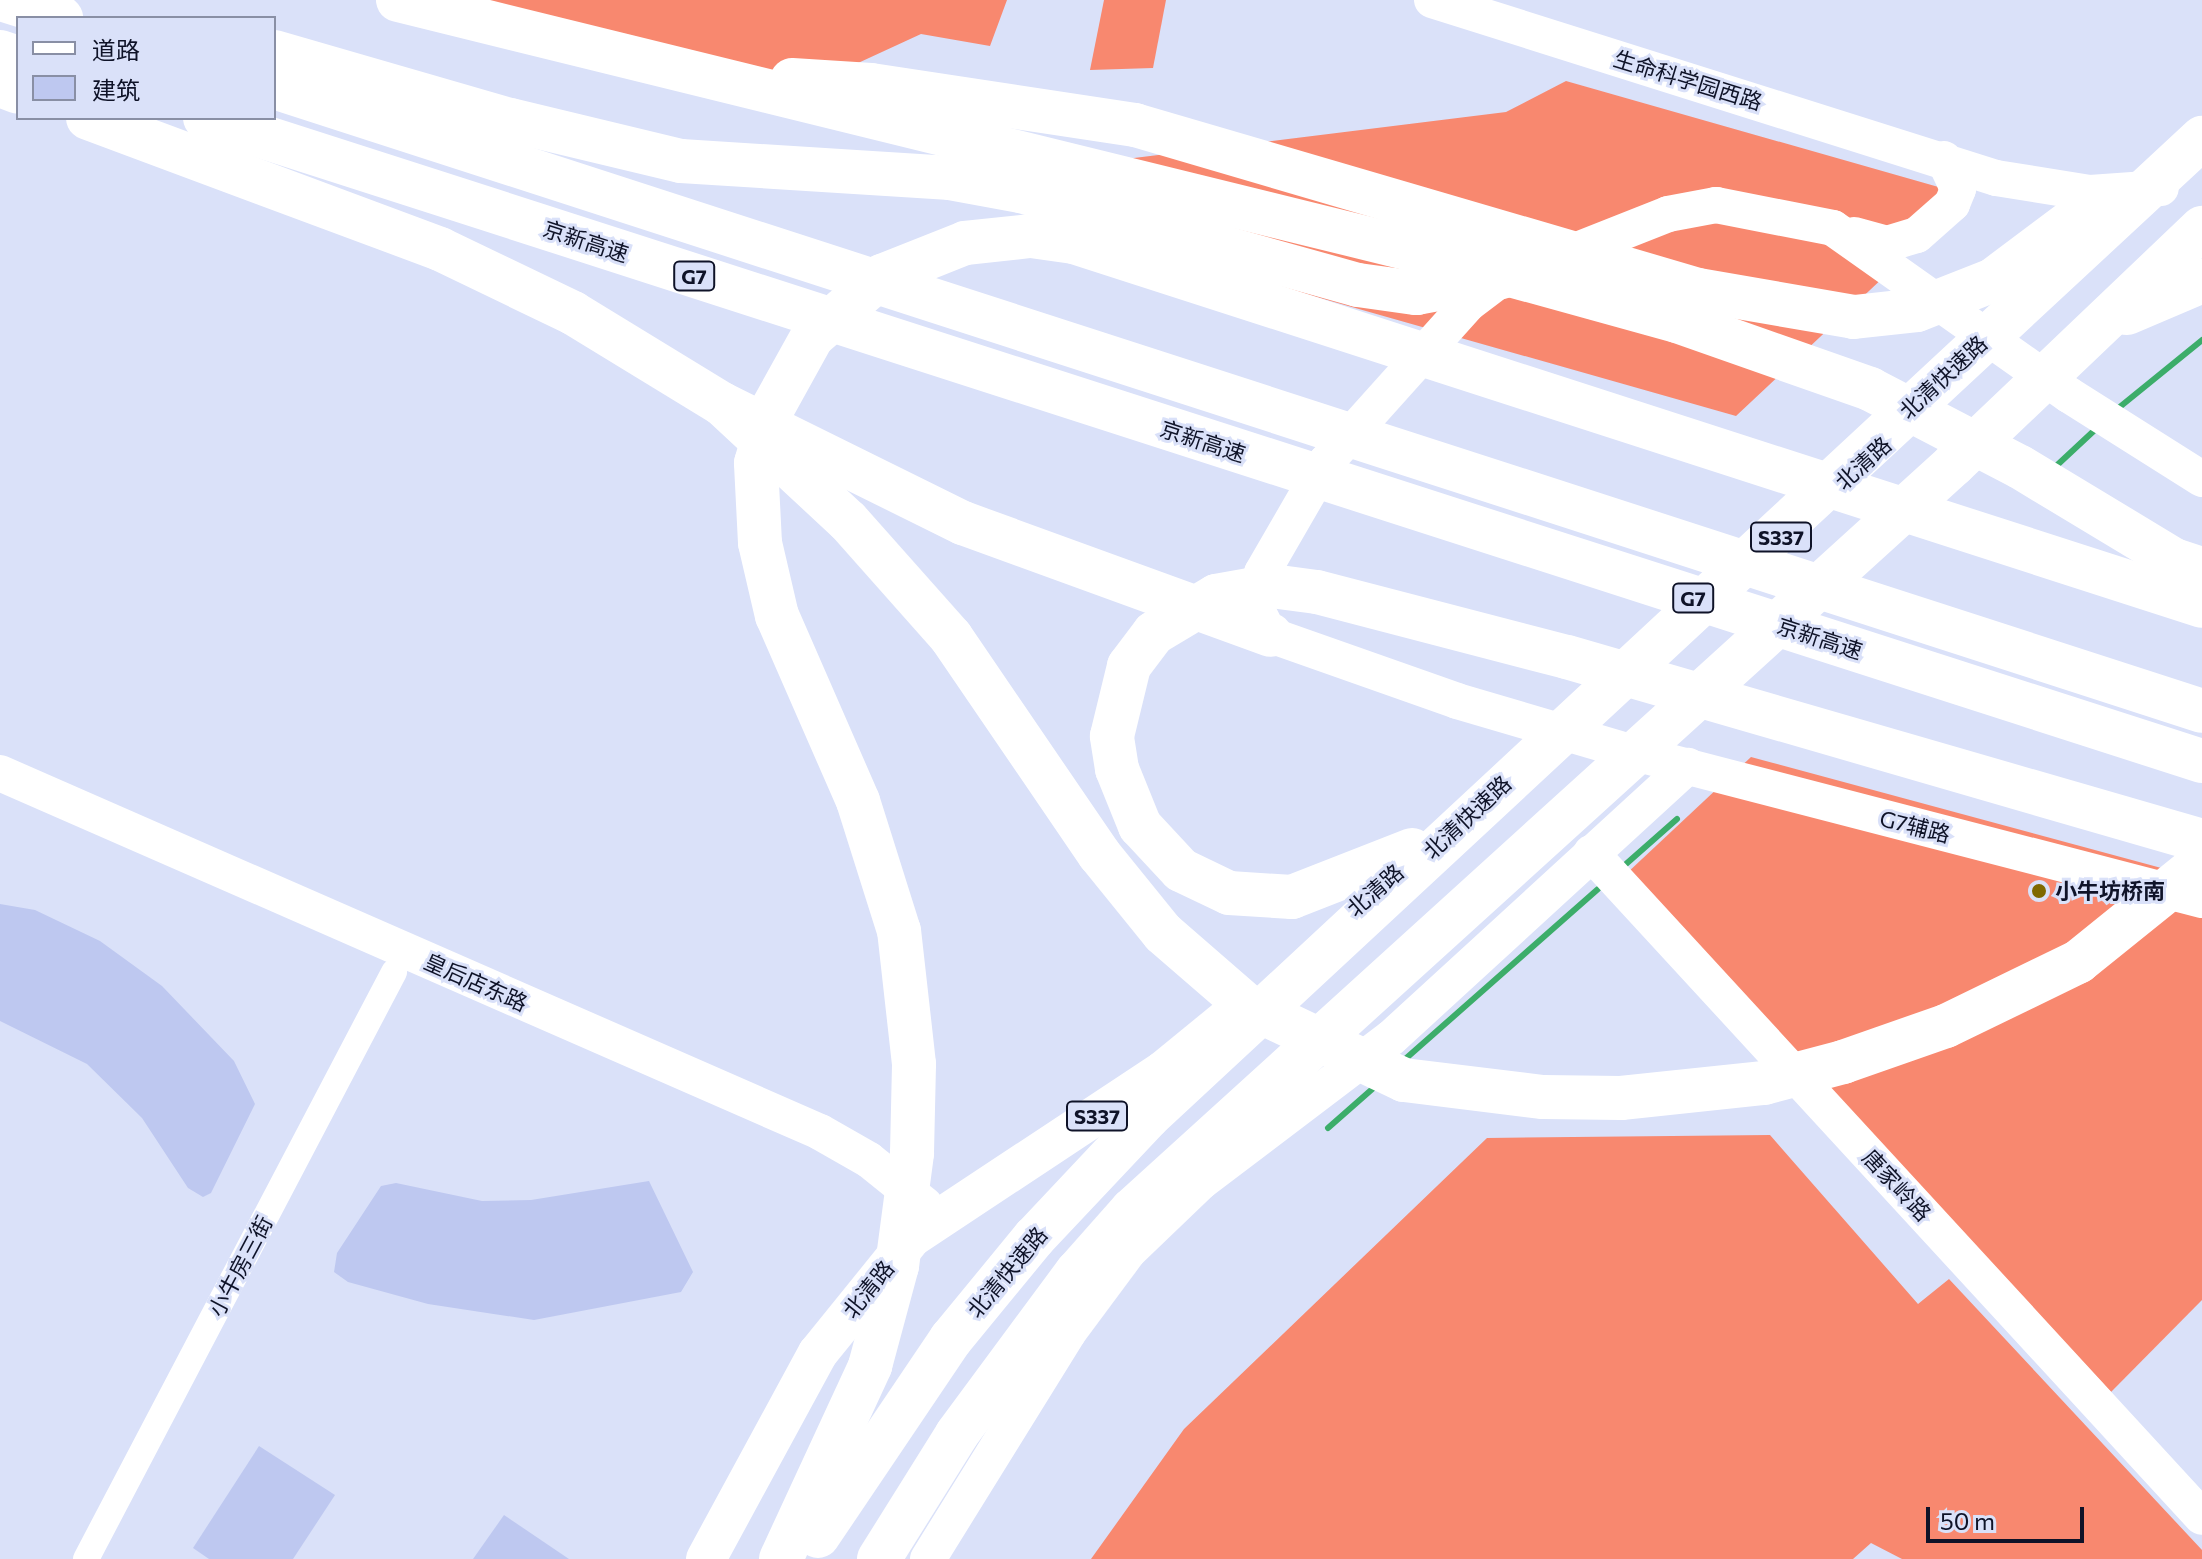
<!DOCTYPE html>
<meta charset="utf-8">
<style>
body{margin:0}
#map{position:relative;width:2202px;height:1559px;overflow:hidden;background:#dae1f9;font-family:Commissioner,"Noto Sans SC",sans-serif}
div>[style]{position:absolute}
.forest>*{inset:0;background:#f8886f}
.stream>*{height:6px;margin:-3px;padding:0 3px;transform-origin:3px;border-radius:3px;background:#3cad6a}
.building>*{inset:0;background:#bec8f0}
.street>*{height:26px;margin:-13px;padding:0 13px;transform-origin:13px;border-radius:13px;background:#fff}
.secondary>*{height:36px;margin:-18px;padding:0 18px;transform-origin:18px;border-radius:18px;background:#fff}
.primary>*{height:40px;margin:-20px;padding:0 20px;transform-origin:20px;border-radius:20px;background:#fff}
.highway>*{height:44px;margin:-22px;padding:0 22px;transform-origin:22px;border-radius:22px;background:#fff}
.dots>*{width:22px;height:22px;translate:-50% -50%;box-sizing:border-box;border:4px solid #dae1f9;border-radius:50%}
span{translate:-50% -50%;white-space:nowrap;text-align:center;line-height:1.15;-webkit-text-stroke:6px #dae1f9;paint-order:stroke}
.shield-label span{padding:2px 6px;background:#dae1f9;border:2px solid;border-radius:6px;-webkit-text-stroke-width:0}
.shield-label{font-size:20px;color:#0f1328;font-weight:700}
.street-label{font-size:22px;color:#0f1328}
.poi-label{font-size:22px;color:#0f1328;font-weight:700}
.left{translate:0 -50%;text-align:left}
.legend{position:absolute;left:16px;top:16px;width:260px;height:104px;box-sizing:border-box;background:#dae1f9;border:2px solid #898fa5;margin:0;padding:10px 14px;list-style:none;font-size:24px;color:#0f1328}
.legend li{display:flex;align-items:center;gap:16px;height:40px}
.legend b{width:40px;border:2px solid #898fa5}
.scale{position:absolute;left:1926px;top:1507px;width:158px;height:36px;box-sizing:border-box;border:4px solid #0f1328;border-top:0;padding-left:10px;font-size:24px;line-height:28px;white-space:nowrap;color:#0f1328;-webkit-text-stroke:6px #dae1f9;paint-order:stroke}
</style>
<div id="map">
<div class="forest">
<div style="clip-path:polygon(472px 0,1007px 0,990px 46px,921px 34px,806px 87px)"></div>
<div style="clip-path:polygon(1104px 0,1166px 0,1153px 68px,1090px 70px)"></div>
<div style="clip-path:polygon(1566px 81px,1970px 196px,1736px 416px,1052px 222px,1069px 166px,1506px 112px)"></div>
<div style="clip-path:polygon(1751px 757px,2202px 879px,2202px 1300px,2111px 1392px,1626px 874px)"></div>
<div style="clip-path:polygon(1770px 1135px,1918px 1304px,1949px 1279px,2202px 1550px,2202px 1559px,1902px 1559px,1871px 1543px,1853px 1559px,1091px 1559px,1184px 1429px,1487px 1138px)"></div>
</div>
<div class="stream">
<div style="left:2116px;top:410px;width:111px;rotate:-39.1deg"></div>
<div style="left:2054px;top:468px;width:62px;rotate:-43deg"></div>
<div style="left:1626px;top:864px;width:68px;rotate:-41.4deg"></div>
<div style="left:1403px;top:1061px;width:260px;rotate:-41.4deg"></div>
<div style="left:1328px;top:1128px;width:65px;rotate:-41.3deg"></div>
</div>
<div class="building">
<div style="clip-path:polygon(0 904px,35px 910px,100px 941px,162px 986px,234px 1061px,255px 1104px,211px 1193px,203px 1197px,188px 1188px,142px 1118px,87px 1064px,0 1021px)"></div>
<div style="clip-path:polygon(649px 1181px,693px 1272px,681px 1292px,534px 1320px,428px 1304px,348px 1282px,334px 1272px,337px 1253px,381px 1186px,396px 1183px,482px 1201px,531px 1200px)"></div>
<div style="clip-path:polygon(259px 1446px,335px 1495px,293px 1559px,209px 1559px,193px 1548px)"></div>
<div style="clip-path:polygon(504px 1515px,569px 1559px,473px 1559px)"></div>
</div>
<div class="street">
<div style="left:86px;top:1559px;width:663px;rotate:-62.31deg"></div>
</div>
<div class="secondary">
<div style="left:1432px;top:0;width:591px;rotate:17.52deg"></div>
<div style="left:1996px;top:178px;width:95px;rotate:9.1deg"></div>
<div style="left:2090px;top:193px;width:71px;rotate:-4deg"></div>
<div style="left:1854px;top:235px;width:34px;rotate:15deg"></div>
<div style="left:1887px;top:244px;width:31px;rotate:-17deg"></div>
<div style="left:1917px;top:235px;width:47px;rotate:-41.5deg"></div>
<div style="left:1952px;top:204px;width:16px;rotate:-68deg"></div>
<div style="left:1958px;top:189px;width:33px;rotate:-115deg"></div>
<div style="left:1557px;top:258px;width:119px;rotate:-21.6deg"></div>
<div style="left:1668px;top:214px;width:49px;rotate:-10.6deg"></div>
<div style="left:1716px;top:205px;width:119px;rotate:11.1deg"></div>
<div style="left:1833px;top:228px;width:289px;rotate:35.3deg"></div>
<div style="left:2069px;top:395px;width:157px;rotate:32.3deg"></div>
<div style="left:1505px;top:276px;width:46px;rotate:142.9deg"></div>
<div style="left:1468px;top:304px;width:212px;rotate:131.9deg"></div>
<div style="left:1326px;top:462px;width:128px;rotate:120deg"></div>
<div style="left:1262px;top:573px;width:36px;rotate:100deg"></div>
<div style="left:1256px;top:608px;width:30px;rotate:63deg"></div>
<div style="left:1270px;top:635px;width:198px;rotate:19.4deg"></div>
<div style="left:1457px;top:701px;width:177px;rotate:16.4deg"></div>
<div style="left:1627px;top:751px;width:594px;rotate:14.53deg"></div>
<div style="left:0;top:773px;width:895px;rotate:23.64deg"></div>
<div style="left:820px;top:1132px;width:56px;rotate:29.7deg"></div>
<div style="left:869px;top:1160px;width:72px;rotate:38.8deg"></div>
<div style="left:1591px;top:853px;width:902px;rotate:47.38deg"></div>
<div style="left:928px;top:1559px;width:266px;rotate:-58.2deg"></div>
<div style="left:1068px;top:1333px;width:102px;rotate:-53.4deg"></div>
<div style="left:1129px;top:1251px;width:100px;rotate:-43.8deg"></div>
<div style="left:1201px;top:1182px;width:238px;rotate:-37.2deg"></div>
<div style="left:1391px;top:1038px;width:403px;rotate:-42.5deg"></div>
</div>
<div class="primary">
<div style="left:706px;top:1559px;width:234px;rotate:-61.5deg"></div>
<div style="left:818px;top:1353px;width:149px;rotate:-51deg"></div>
<div style="left:912px;top:1237px;width:301px;rotate:-33.5deg"></div>
<div style="left:1163px;top:1071px;width:79px;rotate:-39.3deg"></div>
</div>
<div class="highway">
<div style="left:4px;top:0;width:60px;rotate:17.5deg"></div>
<div style="left:398px;top:0;width:1097px;rotate:13.82deg"></div>
<div style="left:1463px;top:262px;width:222px;rotate:15.4deg"></div>
<div style="left:1677px;top:321px;width:205px;rotate:19.4deg"></div>
<div style="left:1870px;top:389px;width:169px;rotate:27.5deg"></div>
<div style="left:2020px;top:467px;width:180px;rotate:31.1deg"></div>
<div style="left:2174px;top:560px;width:29px;rotate:18deg"></div>
<div style="left:0;top:52px;width:19px;rotate:18deg"></div>
<div style="left:274px;top:52px;width:246px;rotate:16.1deg"></div>
<div style="left:510px;top:120px;width:176px;rotate:13.5deg"></div>
<div style="left:681px;top:161px;width:270px;rotate:3.6deg"></div>
<div style="left:950px;top:178px;width:72px;rotate:10.4deg"></div>
<div style="left:1021px;top:191px;width:350px;rotate:15.6deg"></div>
<div style="left:1358px;top:285px;width:59px;rotate:7.9deg"></div>
<div style="left:1416px;top:293px;width:87px;rotate:-10.5deg"></div>
<div style="left:792px;top:80px;width:79px;rotate:3.6deg"></div>
<div style="left:871px;top:85px;width:267px;rotate:8.6deg"></div>
<div style="left:1135px;top:125px;width:587px;rotate:16.33deg"></div>
<div style="left:1698px;top:290px;width:158px;rotate:9.8deg"></div>
<div style="left:1854px;top:317px;width:63px;rotate:-6.3deg"></div>
<div style="left:1917px;top:310px;width:82px;rotate:-21.5deg"></div>
<div style="left:1993px;top:280px;width:104px;rotate:-36.8deg"></div>
<div style="left:0;top:85px;width:19px;rotate:21deg"></div>
<div style="left:274px;top:87px;width:2026px;rotate:17.93deg"></div>
<div style="left:88px;top:118px;width:376px;rotate:20.4deg"></div>
<div style="left:440px;top:249px;width:148px;rotate:25.7deg"></div>
<div style="left:573px;top:313px;width:175px;rotate:31.4deg"></div>
<div style="left:722px;top:404px;width:269px;rotate:26.3deg"></div>
<div style="left:963px;top:523px;width:327px;rotate:20deg"></div>
<div style="left:205px;top:118px;width:2098px;rotate:17.85deg"></div>
<div style="left:2127px;top:313px;width:82px;rotate:-23.1deg"></div>
<div style="left:722px;top:404px;width:172px;rotate:42.9deg"></div>
<div style="left:848px;top:521px;width:155px;rotate:48.4deg"></div>
<div style="left:951px;top:637px;width:263px;rotate:55.7deg"></div>
<div style="left:1099px;top:854px;width:102px;rotate:51deg"></div>
<div style="left:1163px;top:933px;width:110px;rotate:40.9deg"></div>
<div style="left:1246px;top:1005px;width:175px;rotate:25.4deg"></div>
<div style="left:1404px;top:1080px;width:140px;rotate:7deg"></div>
<div style="left:1543px;top:1097px;width:78px;rotate:0.7deg"></div>
<div style="left:1621px;top:1098px;width:144px;rotate:-6deg"></div>
<div style="left:1764px;top:1083px;width:82px;rotate:-14.9deg"></div>
<div style="left:1843px;top:1062px;width:109px;rotate:-19.3deg"></div>
<div style="left:1946px;top:1026px;width:147px;rotate:-25.9deg"></div>
<div style="left:2078px;top:962px;width:159px;rotate:-38.9deg"></div>
<div style="left:1412px;top:850px;width:129px;rotate:158.6deg"></div>
<div style="left:1292px;top:897px;width:63px;rotate:-176.4deg"></div>
<div style="left:1229px;top:893px;width:53px;rotate:-154.4deg"></div>
<div style="left:1181px;top:870px;width:60px;rotate:-133deg"></div>
<div style="left:1140px;top:826px;width:61px;rotate:-112deg"></div>
<div style="left:1117px;top:769px;width:33px;rotate:-99deg"></div>
<div style="left:1112px;top:736px;width:72px;rotate:-76.3deg"></div>
<div style="left:1129px;top:666px;width:41px;rotate:-52.9deg"></div>
<div style="left:1154px;top:633px;width:72px;rotate:-30.8deg"></div>
<div style="left:1216px;top:596px;width:57px;rotate:-10.1deg"></div>
<div style="left:1272px;top:586px;width:45px;rotate:7.6deg"></div>
<div style="left:1317px;top:592px;width:258px;rotate:14.6deg"></div>
<div style="left:1567px;top:657px;width:661px;rotate:16.16deg"></div>
<div style="left:818px;top:1536px;width:238px;rotate:-56deg"></div>
<div style="left:951px;top:1339px;width:131px;rotate:-50.6deg"></div>
<div style="left:1034px;top:1238px;width:166px;rotate:-46.7deg"></div>
<div style="left:1148px;top:1117px;width:1439px;rotate:-42.89deg"></div>
<div style="left:781px;top:1559px;width:213px;rotate:-65.2deg"></div>
<div style="left:870px;top:1366px;width:104px;rotate:-74.9deg"></div>
<div style="left:897px;top:1266px;width:114px;rotate:-82.4deg"></div>
<div style="left:912px;top:1153px;width:89px;rotate:-88.7deg"></div>
<div style="left:914px;top:1064px;width:134px;rotate:-96.4deg"></div>
<div style="left:899px;top:931px;width:136px;rotate:-107.5deg"></div>
<div style="left:858px;top:801px;width:202px;rotate:-113.6deg"></div>
<div style="left:777px;top:616px;width:75px;rotate:-103.1deg"></div>
<div style="left:760px;top:543px;width:80px;rotate:-92.9deg"></div>
<div style="left:756px;top:463px;width:54px;rotate:-73.9deg"></div>
<div style="left:771px;top:411px;width:85px;rotate:-61deg"></div>
<div style="left:812px;top:337px;width:93px;rotate:-41.1deg"></div>
<div style="left:882px;top:276px;width:89px;rotate:-21.7deg"></div>
<div style="left:965px;top:243px;width:66px;rotate:-6.1deg"></div>
<div style="left:1031px;top:236px;width:43px;rotate:7.9deg"></div>
<div style="left:1074px;top:242px;width:1185px;rotate:17.88deg"></div>
<div style="left:879px;top:1559px;width:147px;rotate:-58deg"></div>
<div style="left:957px;top:1434px;width:202px;rotate:-53.5deg"></div>
<div style="left:1077px;top:1272px;width:83px;rotate:-48.4deg"></div>
<div style="left:1132px;top:1210px;width:1109px;rotate:-42.22deg"></div>
<div style="left:1953px;top:465px;width:344px;rotate:-43.6deg"></div>
</div>
<div class="dots">
<div style="left:2039px;top:891px;background:#7f6800"></div>
</div>
<div class="shield-label">
<span style="left:694px;top:276px">G7</span>
<span style="left:1781px;top:537px">S337</span>
<span style="left:1693px;top:598px">G7</span>
<span style="left:1097px;top:1116px">S337</span>
</div>
<div class="street-label">
<span style="left:1688px;top:80px;rotate:17deg">生命科学园西路</span>
<span style="left:586px;top:241px;rotate:18deg">京新高速</span>
<span style="left:1943px;top:377px;rotate:-43deg">北清快速路</span>
<span style="left:1203px;top:441px;rotate:18deg">京新高速</span>
<span style="left:1863px;top:463px;rotate:-42deg">北清路</span>
<span style="left:1820px;top:638px;rotate:18deg">京新高速</span>
<span style="left:1467px;top:817px;rotate:-43deg">北清快速路</span>
<span style="left:1915px;top:826px;rotate:14deg">G7辅路</span>
<span style="left:1375px;top:890px;rotate:-41deg">北清路</span>
<span style="left:476px;top:982px;rotate:24deg">皇后店东路</span>
<span style="left:1897px;top:1185px;rotate:47deg">唐家岭路</span>
<span style="left:240px;top:1266px;rotate:-62deg">小牛房三街</span>
<span style="left:1007px;top:1272px;rotate:-50deg">北清快速路</span>
<span style="left:868px;top:1289px;rotate:-51deg">北清路</span>
</div>
<div class="poi-label">
<span class="left" style="left:2055px;top:891px">小牛坊桥南</span>
</div>
<ul class="legend">
<li><b style="height:10px;background:#fff"></b>道路</li>
<li><b style="height:22px;background:#bec8f0"></b>建筑</li>
</ul>
<div class="scale">50 m</div>
</div>
